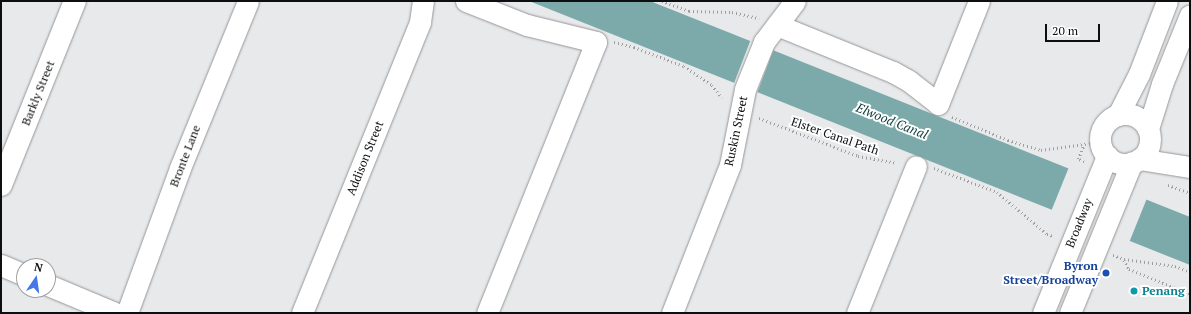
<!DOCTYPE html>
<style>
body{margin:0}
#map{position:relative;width:1191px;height:314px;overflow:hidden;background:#e7e9eb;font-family:"PT Serif",serif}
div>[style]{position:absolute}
.water>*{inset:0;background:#7caaaa}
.pier>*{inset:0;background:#e7e9eb;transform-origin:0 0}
.path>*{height:2.5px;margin-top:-1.25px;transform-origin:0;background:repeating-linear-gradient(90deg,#9c9e9f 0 1px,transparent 0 4px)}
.roads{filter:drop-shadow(0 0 1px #959698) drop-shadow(0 0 1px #959698)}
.minor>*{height:21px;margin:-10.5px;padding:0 10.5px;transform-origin:10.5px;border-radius:10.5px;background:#fff}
.minor>.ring{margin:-10.5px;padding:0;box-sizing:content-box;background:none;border:21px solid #fff;border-radius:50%}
.major>*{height:22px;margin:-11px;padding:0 11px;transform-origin:11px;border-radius:11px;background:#fff}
.dots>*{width:11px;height:11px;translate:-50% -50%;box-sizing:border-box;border:2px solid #fff;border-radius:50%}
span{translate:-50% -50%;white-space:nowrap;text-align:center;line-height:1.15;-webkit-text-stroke:4px #fff;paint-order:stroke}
.street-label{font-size:12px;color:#0d0e0f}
.transit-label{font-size:12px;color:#164399;font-weight:700}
.right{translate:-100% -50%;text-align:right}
.culture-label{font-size:12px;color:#0d838f;font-weight:700}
.left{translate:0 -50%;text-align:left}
.water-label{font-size:13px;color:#144041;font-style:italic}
.frame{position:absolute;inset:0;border:2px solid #0d0e0f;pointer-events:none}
.north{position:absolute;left:16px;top:258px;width:40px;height:40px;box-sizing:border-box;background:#fff;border:1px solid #9e9f9f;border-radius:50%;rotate:13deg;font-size:11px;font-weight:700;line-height:16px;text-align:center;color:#0d0e0f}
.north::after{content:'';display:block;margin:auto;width:14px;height:18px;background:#4477e8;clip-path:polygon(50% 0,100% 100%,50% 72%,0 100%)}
.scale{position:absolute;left:1045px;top:24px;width:55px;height:18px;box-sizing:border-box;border:2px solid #0d0e0f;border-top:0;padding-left:5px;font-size:12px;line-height:14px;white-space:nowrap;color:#0d0e0f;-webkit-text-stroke:3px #fff;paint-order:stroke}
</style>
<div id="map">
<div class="water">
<div style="clip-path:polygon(529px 1px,650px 1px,1190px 217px,1190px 265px)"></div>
</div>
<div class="pier">
<div style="left:751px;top:39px;width:25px;height:48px;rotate:21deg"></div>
<div style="left:1069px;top:167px;width:84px;height:48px;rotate:22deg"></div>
</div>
<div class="path">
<div style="left:662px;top:1px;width:29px;rotate:20deg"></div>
<div style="left:689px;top:11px;width:43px;rotate:1.3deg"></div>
<div style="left:732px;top:12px;width:28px;rotate:13deg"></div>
<div style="left:614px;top:42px;width:21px;rotate:14deg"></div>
<div style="left:634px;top:47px;width:53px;rotate:20.8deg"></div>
<div style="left:684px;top:66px;width:34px;rotate:34deg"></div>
<div style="left:712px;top:85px;width:16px;rotate:52deg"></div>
<div style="left:952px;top:117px;width:61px;rotate:22.3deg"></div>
<div style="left:1008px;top:140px;width:34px;rotate:17deg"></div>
<div style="left:1041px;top:150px;width:51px;rotate:-7.8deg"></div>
<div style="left:759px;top:118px;width:106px;rotate:21deg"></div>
<div style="left:858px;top:156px;width:39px;rotate:10deg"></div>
<div style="left:1084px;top:162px;width:7px;rotate:-153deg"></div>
<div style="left:1078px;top:159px;width:15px;rotate:-67deg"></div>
<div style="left:934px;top:168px;width:67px;rotate:20.9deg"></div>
<div style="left:997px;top:192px;width:65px;rotate:40deg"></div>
<div style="left:1047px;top:234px;width:6px;rotate:18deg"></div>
<div style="left:1168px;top:185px;width:23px;rotate:20deg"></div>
<div style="left:1113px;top:255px;width:12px;rotate:20deg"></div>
<div style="left:1124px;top:259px;width:51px;rotate:7.8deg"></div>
<div style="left:1175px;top:266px;width:16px;rotate:22deg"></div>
<div style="left:1124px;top:260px;width:10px;rotate:61deg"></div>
<div style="left:1129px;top:269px;width:66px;rotate:22.3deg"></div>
</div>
<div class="roads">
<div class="minor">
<div style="left:466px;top:1px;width:66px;rotate:21.5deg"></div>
<div style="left:527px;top:25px;width:71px;rotate:13.8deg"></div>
<div style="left:596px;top:42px;width:292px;rotate:111.9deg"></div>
<div style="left:777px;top:25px;width:125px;rotate:22.1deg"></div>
<div style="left:893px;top:72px;width:18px;rotate:29deg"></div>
<div style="left:909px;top:81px;width:37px;rotate:38deg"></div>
<div style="left:938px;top:104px;width:111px;rotate:-68.3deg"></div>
<div class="ring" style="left:1100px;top:114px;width:29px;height:29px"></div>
<div style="left:1118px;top:115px;width:46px;rotate:-62.9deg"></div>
<div style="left:1139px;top:74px;width:78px;rotate:-69deg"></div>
<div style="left:1148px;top:129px;width:47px;rotate:-72.7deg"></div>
<div style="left:1162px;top:84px;width:74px;rotate:-67.9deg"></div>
<div style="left:1139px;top:159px;width:52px;rotate:8.9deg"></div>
<div style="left:1px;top:265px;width:25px;rotate:23deg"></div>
<div style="left:48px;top:285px;width:73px;rotate:22.7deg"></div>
<div style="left:127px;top:313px;width:154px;rotate:-69.9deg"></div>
<div style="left:180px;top:168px;width:180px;rotate:-67.8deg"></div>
<div style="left:302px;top:313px;width:314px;rotate:-67.9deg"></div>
<div style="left:420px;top:22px;width:21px;rotate:-82deg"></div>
<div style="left:672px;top:313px;width:159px;rotate:-68.6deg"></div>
<div style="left:730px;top:165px;width:77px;rotate:-78.8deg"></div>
<div style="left:745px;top:89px;width:51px;rotate:-68deg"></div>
<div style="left:764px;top:42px;width:51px;rotate:-52.9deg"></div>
<div style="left:857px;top:313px;width:158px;rotate:-68.1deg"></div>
<div style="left:1043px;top:313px;width:170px;rotate:-67.8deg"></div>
<div style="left:1070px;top:313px;width:163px;rotate:-67.7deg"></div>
</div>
<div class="major">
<div style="left:1px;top:185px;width:198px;rotate:-68.1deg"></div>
</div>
</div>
<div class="dots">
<div style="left:1106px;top:273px;background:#1a4fb4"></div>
<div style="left:1134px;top:291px;background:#0f9aa8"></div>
</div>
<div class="street-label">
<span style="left:38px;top:93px;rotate:-68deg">Barkly Street</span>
<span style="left:736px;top:131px;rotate:-78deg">Ruskin Street</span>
<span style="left:835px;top:136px;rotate:19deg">Elster Canal Path</span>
<span style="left:185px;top:156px;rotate:-69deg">Bronte Lane</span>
<span style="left:365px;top:158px;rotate:-68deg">Addison Street</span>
<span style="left:1079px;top:223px;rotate:-68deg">Broadway</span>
</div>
<div class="transit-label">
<span class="right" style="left:1098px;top:273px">Byron<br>Street/Broadway</span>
</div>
<div class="culture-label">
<span class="left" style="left:1142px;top:291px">Penang</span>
</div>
<div class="water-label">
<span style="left:892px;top:121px;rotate:22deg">Elwood Canal</span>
</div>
<div class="frame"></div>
<div class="north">N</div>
<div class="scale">20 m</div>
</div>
